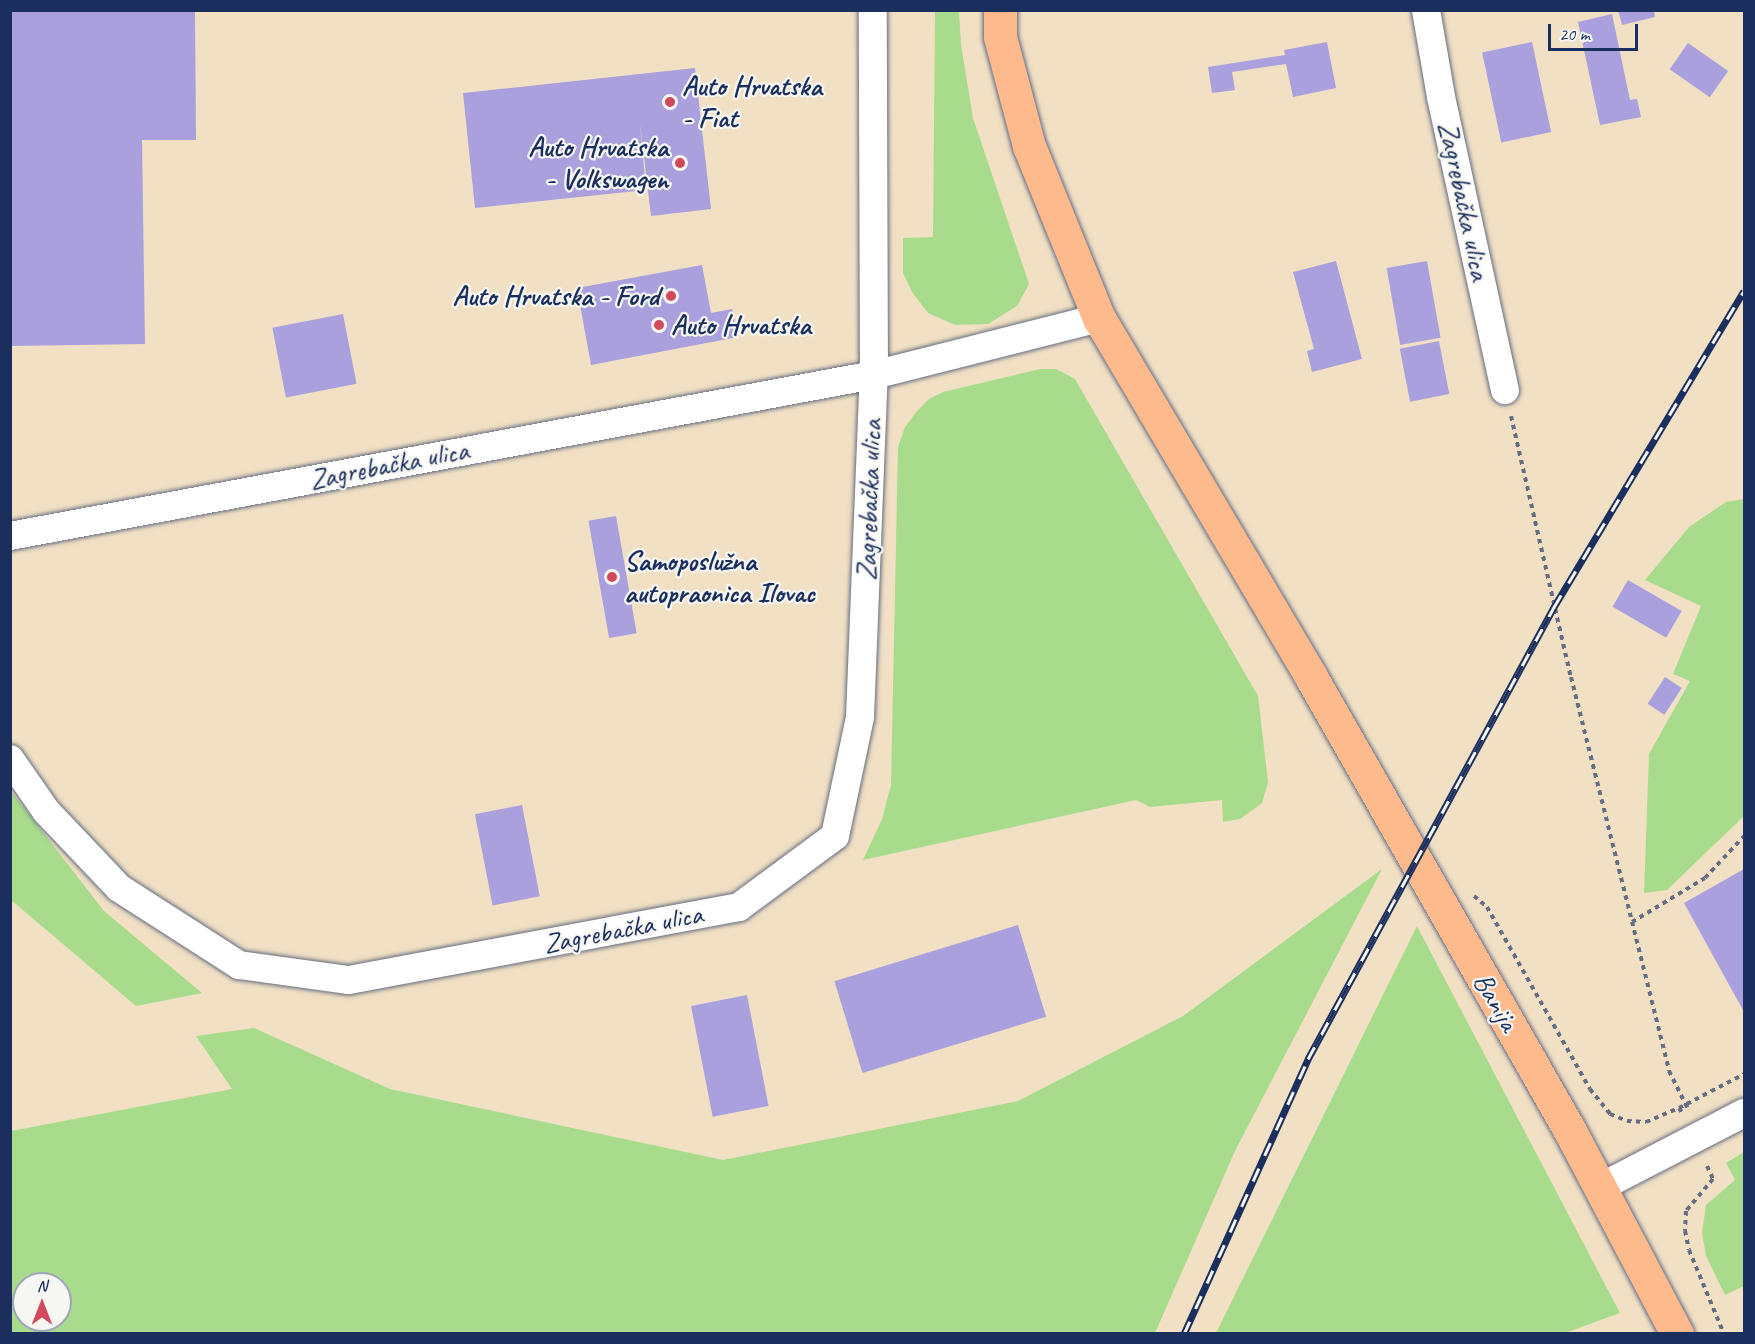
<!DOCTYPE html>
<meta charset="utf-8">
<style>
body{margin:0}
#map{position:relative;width:1755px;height:1344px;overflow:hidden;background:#f1e0c4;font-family:Caveat,sans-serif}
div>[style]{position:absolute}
.green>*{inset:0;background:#a8dc8c}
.building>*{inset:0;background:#aaa0dd;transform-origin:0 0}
.path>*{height:4px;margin-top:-2px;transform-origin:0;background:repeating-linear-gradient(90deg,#666d82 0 4.5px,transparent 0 9px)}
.roads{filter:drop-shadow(0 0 2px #666d82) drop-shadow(0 0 2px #666d82)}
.minor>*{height:28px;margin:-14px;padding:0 14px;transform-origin:14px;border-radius:14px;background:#fff}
.primary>*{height:33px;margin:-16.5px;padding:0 16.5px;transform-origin:16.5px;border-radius:16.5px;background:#fcba8d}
.rail>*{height:7px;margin-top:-3.5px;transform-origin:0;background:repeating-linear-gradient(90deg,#f6f6f2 0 14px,#1b2f5e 0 28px);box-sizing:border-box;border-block:2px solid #1b2f5e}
.dots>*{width:16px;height:16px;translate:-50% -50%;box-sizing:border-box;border:3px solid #f6f6f2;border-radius:50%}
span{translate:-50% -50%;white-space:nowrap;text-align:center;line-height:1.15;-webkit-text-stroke:4.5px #f6f6f2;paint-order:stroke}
.poi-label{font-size:28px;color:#1b2f5e;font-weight:700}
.left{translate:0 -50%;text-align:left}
.right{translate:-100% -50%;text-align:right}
.street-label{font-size:28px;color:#1b2f5e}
.frame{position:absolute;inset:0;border:12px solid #1b2f5e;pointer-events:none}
.north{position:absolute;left:12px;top:1272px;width:60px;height:60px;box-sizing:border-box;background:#f6f6f2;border:2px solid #9ea6b7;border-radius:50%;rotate:0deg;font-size:16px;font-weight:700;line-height:24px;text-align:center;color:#1b2f5e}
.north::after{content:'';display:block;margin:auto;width:21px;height:27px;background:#d1495b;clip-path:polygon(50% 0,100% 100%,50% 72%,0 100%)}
.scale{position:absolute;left:1548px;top:24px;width:90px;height:27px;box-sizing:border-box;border:3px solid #1b2f5e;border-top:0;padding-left:8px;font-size:18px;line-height:21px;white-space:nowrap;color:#1b2f5e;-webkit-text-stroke:4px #f6f6f2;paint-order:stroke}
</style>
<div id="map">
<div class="green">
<div style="clip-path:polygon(935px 11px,959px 11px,961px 45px,973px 118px,1029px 284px,1017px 306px,988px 324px,955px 325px,928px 313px,912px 292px,903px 273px,903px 238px,933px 237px)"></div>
<div style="clip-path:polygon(1040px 369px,1056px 369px,1075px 379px,1258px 696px,1268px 782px,1262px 803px,1240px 819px,1223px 822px,1222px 800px,1150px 807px,1136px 800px,863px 860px,882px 819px,891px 785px,898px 447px,905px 427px,917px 411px,929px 399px,943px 392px)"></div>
<div style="clip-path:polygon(1744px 499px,1744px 816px,1667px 890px,1644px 893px,1649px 754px,1690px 681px,1673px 674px,1701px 606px,1645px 580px,1689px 527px,1726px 502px)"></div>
<div style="clip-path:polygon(10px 790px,104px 911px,202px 993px,136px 1006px,11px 900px)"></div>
<div style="clip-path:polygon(evenodd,1382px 869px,1235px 1151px,1155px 1333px,11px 1333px,11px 1131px,232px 1089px,196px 1036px,254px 1028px,390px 1089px,723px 1160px,1018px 1101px,1183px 1016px,1382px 869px,24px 1284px,60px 1284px,60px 1320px,24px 1320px,24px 1284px)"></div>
<div style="clip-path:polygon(1417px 926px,1620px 1313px,1562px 1334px,1216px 1333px)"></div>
<div style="clip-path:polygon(1744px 1152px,1744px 1286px,1725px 1295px,1706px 1256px,1702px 1233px,1706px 1205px,1735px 1180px,1726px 1163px)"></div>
</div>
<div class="building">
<div style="clip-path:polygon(10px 10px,195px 10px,196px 140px,142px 140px,145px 344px,10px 346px)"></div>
<div style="clip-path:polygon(1618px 10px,1654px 10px,1655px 17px,1622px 25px)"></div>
<div style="clip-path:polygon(1612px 14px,1630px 100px,1637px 99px,1641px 117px,1600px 125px,1578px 22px)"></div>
<div style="clip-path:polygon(1327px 42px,1336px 88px,1293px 97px,1286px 64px,1232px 72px,1235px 90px,1212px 93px,1208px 67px,1285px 55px,1284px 50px)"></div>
<div style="left:1532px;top:42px;width:92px;height:51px;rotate:78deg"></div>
<div style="left:1688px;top:43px;width:49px;height:32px;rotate:35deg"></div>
<div style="clip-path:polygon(695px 68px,711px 209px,651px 216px,640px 123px,646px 190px,475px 208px,463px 93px)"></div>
<div style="clip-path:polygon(1336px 261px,1362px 359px,1312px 372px,1307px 351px,1314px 349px,1293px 272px)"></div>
<div style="left:1427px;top:261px;width:78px;height:41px;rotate:80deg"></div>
<div style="clip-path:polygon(702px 265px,711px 313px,732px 309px,738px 337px,591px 365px,577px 288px)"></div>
<div style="left:343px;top:314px;width:71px;height:72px;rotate:79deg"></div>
<div style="left:1439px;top:341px;width:54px;height:40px;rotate:79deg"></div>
<div style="left:616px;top:516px;width:119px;height:28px;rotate:80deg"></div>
<div style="left:1628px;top:580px;width:62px;height:31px;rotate:30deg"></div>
<div style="left:1665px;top:677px;width:20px;height:32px;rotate:33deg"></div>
<div style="left:522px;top:805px;width:93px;height:48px;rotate:79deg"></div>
<div style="clip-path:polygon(1744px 869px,1744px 1012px,1684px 903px)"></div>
<div style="left:1018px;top:925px;width:96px;height:192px;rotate:73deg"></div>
<div style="left:747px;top:995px;width:113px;height:57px;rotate:79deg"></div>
</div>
<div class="path">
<div style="left:1511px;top:416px;width:268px;rotate:77.1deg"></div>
<div style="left:1571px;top:677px;width:406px;rotate:76deg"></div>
<div style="left:1669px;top:1071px;width:45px;rotate:63.4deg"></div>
<div style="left:1474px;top:896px;width:17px;rotate:40deg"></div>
<div style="left:1487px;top:907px;width:209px;rotate:60.5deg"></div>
<div style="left:1590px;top:1089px;width:32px;rotate:51deg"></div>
<div style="left:1610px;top:1114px;width:18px;rotate:22deg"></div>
<div style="left:1627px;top:1121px;width:19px;rotate:3deg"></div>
<div style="left:1646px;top:1122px;width:36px;rotate:-23deg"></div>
<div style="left:1679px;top:1108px;width:6px;rotate:59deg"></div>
<div style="left:1632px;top:922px;width:85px;rotate:-31.1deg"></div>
<div style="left:1705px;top:878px;width:57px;rotate:-47.1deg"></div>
<div style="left:1679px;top:1108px;width:73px;rotate:-27.6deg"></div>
<div style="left:1707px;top:1166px;width:14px;rotate:65deg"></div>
<div style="left:1713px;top:1179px;width:42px;rotate:130.2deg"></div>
<div style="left:1686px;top:1211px;width:20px;rotate:93deg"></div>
<div style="left:1685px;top:1231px;width:19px;rotate:78deg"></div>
<div style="left:1689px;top:1250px;width:91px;rotate:67.4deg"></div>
</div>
<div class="roads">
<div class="minor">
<div style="left:1426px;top:10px;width:88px;rotate:80.2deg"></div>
<div style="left:1441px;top:97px;width:300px;rotate:77.7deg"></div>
<div style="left:10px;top:536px;width:879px;rotate:-10.56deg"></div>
<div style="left:874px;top:375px;width:232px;rotate:-14.2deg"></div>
<div style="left:10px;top:759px;width:63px;rotate:55.3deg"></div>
<div style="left:46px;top:811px;width:106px;rotate:46.5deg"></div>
<div style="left:119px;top:888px;width:143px;rotate:32.7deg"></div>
<div style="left:239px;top:965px;width:111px;rotate:7.8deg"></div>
<div style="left:349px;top:980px;width:397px;rotate:-10.6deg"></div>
<div style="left:739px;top:907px;width:119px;rotate:-36.5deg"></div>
<div style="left:835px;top:836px;width:122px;rotate:-78.1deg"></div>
<div style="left:860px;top:717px;width:342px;rotate:-87.7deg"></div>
<div style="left:874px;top:375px;width:365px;rotate:-90.2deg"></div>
<div style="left:1601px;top:1187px;width:161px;rotate:-27.4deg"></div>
</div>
<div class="primary">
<div style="left:1000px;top:10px;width:27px;rotate:90deg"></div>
<div style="left:1000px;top:37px;width:113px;rotate:75.1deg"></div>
<div style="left:1029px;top:146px;width:186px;rotate:67.9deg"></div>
<div style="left:1099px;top:318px;width:415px;rotate:59.4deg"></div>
<div style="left:1310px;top:675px;width:523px;rotate:60.3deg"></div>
<div style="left:1569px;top:1129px;width:232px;rotate:62.2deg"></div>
</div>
</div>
<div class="rail">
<div style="left:1184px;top:1334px;width:302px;rotate:-65.7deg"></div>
<div style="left:1308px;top:1059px;width:515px;rotate:-61.44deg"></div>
<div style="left:1554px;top:607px;width:369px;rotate:-59deg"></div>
</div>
<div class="dots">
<div style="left:670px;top:102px;background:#d1495b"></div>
<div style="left:680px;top:163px;background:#d1495b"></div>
<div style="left:671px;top:296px;background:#d1495b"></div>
<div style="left:659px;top:325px;background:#d1495b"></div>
<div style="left:612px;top:577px;background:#d1495b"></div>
</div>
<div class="poi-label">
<span class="left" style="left:682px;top:102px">Auto Hrvatska<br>- Fiat</span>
<span class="right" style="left:668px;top:163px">Auto Hrvatska<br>- Volkswagen</span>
<span class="right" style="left:659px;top:296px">Auto Hrvatska - Ford</span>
<span class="left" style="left:671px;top:325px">Auto Hrvatska</span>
<span class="left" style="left:624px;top:577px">Samoposlužna<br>autopraonica Ilovac</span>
</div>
<div class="street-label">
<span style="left:1464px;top:201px;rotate:78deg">Zagrebačka ulica</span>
<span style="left:389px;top:465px;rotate:-11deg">Zagrebačka ulica</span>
<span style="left:869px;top:500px;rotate:-88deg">Zagrebačka ulica</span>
<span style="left:623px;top:929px;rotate:-11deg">Zagrebačka ulica</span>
<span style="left:1496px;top:1002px;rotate:60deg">Banija</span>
</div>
<div class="frame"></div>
<div class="north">N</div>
<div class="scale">20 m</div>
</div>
